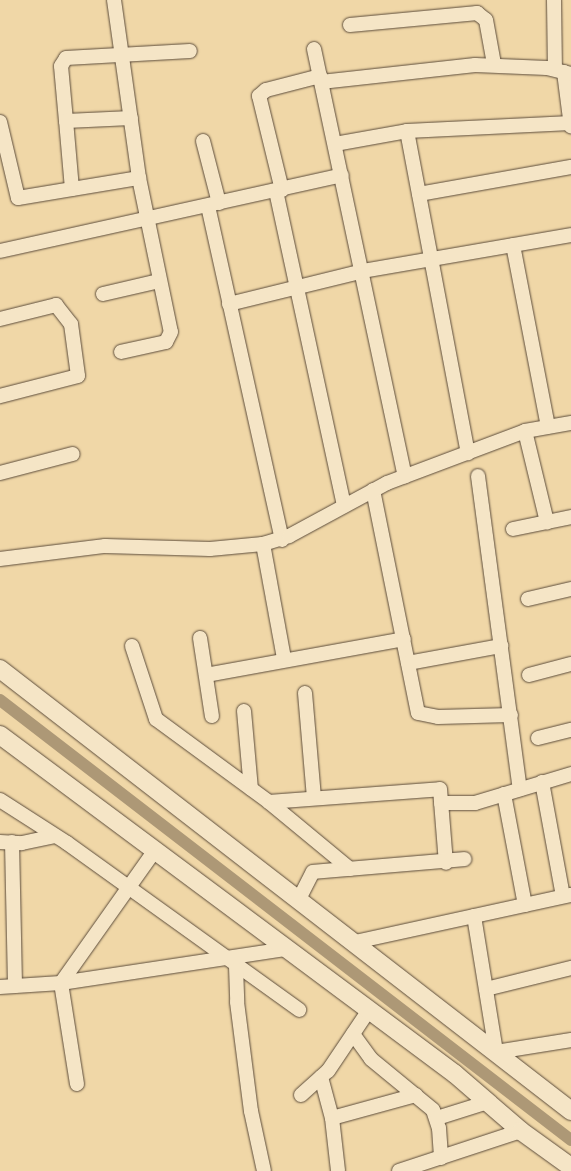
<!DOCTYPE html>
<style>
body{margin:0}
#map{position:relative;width:571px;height:1171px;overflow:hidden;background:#f0d7a7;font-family:"Old Standard TT",serif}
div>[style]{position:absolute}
.canal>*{height:12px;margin:-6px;padding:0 6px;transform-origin:6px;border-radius:6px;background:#ad9876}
.roads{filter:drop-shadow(0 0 1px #5c4c3b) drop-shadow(0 0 1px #5c4c3b)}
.minor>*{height:14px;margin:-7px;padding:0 7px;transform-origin:7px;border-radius:7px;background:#f5e5c6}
.tertiary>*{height:18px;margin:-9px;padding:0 9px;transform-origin:9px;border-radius:9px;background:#f5e5c6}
span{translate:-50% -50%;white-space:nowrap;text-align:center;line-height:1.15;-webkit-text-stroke:5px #f5e5c6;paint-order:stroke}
</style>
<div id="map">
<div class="canal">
<div style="left:0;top:700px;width:721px;rotate:37.62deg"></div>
</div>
<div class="roads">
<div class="minor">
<div style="left:114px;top:0;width:180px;rotate:82deg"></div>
<div style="left:139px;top:178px;width:157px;rotate:78.3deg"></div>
<div style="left:171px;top:332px;width:11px;rotate:117deg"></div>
<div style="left:166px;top:342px;width:46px;rotate:167.5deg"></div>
<div style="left:554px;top:0;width:69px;rotate:89.2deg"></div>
<div style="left:350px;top:25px;width:128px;rotate:-5.4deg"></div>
<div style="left:477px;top:13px;width:11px;rotate:38deg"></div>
<div style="left:486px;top:20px;width:45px;rotate:79.7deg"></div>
<div style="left:314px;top:49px;width:437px;rotate:78deg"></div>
<div style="left:564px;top:72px;width:55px;rotate:82.7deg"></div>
<div style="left:321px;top:82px;width:155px;rotate:-6.3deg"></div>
<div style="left:475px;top:65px;width:72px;rotate:2.4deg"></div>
<div style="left:547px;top:68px;width:25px;rotate:14deg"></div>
<div style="left:66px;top:121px;width:55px;rotate:-95.2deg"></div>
<div style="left:61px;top:66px;width:9px;rotate:-58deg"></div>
<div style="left:66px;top:58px;width:124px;rotate:-3.2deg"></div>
<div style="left:0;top:122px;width:78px;rotate:76.7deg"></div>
<div style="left:18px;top:198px;width:123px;rotate:-9.4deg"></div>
<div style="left:407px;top:131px;width:328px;rotate:79.3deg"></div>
<div style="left:203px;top:141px;width:64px;rotate:75.5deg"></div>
<div style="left:335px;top:144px;width:73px;rotate:-10.2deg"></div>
<div style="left:407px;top:131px;width:164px;rotate:-2.8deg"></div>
<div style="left:72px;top:189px;width:68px;rotate:-95deg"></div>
<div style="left:66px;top:121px;width:65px;rotate:-2.6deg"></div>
<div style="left:282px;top:190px;width:97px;rotate:-103.7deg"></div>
<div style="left:259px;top:96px;width:9px;rotate:-41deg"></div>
<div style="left:266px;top:90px;width:56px;rotate:-14.5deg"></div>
<div style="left:276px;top:191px;width:322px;rotate:77.8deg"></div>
<div style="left:419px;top:194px;width:154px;rotate:-10.1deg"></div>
<div style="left:208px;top:206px;width:342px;rotate:77.5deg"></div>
<div style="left:513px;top:245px;width:185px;rotate:79.1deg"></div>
<div style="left:0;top:251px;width:350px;rotate:-12.5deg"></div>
<div style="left:103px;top:294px;width:57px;rotate:-13.1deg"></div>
<div style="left:229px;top:304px;width:138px;rotate:-13.8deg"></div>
<div style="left:363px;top:271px;width:211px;rotate:-9.8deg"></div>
<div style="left:0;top:319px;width:58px;rotate:-14deg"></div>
<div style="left:56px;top:305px;width:24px;rotate:52deg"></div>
<div style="left:71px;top:324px;width:52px;rotate:82.3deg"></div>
<div style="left:78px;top:376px;width:81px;rotate:165.6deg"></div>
<div style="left:525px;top:431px;width:94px;rotate:76.4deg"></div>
<div style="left:0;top:473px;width:75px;rotate:-14.6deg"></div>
<div style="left:478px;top:476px;width:316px;rotate:82.4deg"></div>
<div style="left:373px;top:490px;width:227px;rotate:78.6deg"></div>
<div style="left:418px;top:713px;width:20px;rotate:11deg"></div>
<div style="left:438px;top:717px;width:73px;rotate:-1.6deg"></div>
<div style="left:513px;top:529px;width:59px;rotate:-11.7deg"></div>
<div style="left:263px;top:544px;width:116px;rotate:79.6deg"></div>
<div style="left:0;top:559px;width:106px;rotate:-7.1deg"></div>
<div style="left:105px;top:546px;width:105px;rotate:1.6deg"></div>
<div style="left:210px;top:549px;width:53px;rotate:-5.4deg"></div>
<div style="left:263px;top:544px;width:27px;rotate:-17deg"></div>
<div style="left:289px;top:536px;width:111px;rotate:-28.4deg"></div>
<div style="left:387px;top:483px;width:147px;rotate:-20.6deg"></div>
<div style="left:525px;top:431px;width:47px;rotate:-9.9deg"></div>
<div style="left:528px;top:599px;width:44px;rotate:-13.1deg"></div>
<div style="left:200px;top:638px;width:79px;rotate:81.3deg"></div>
<div style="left:132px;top:646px;width:77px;rotate:71.8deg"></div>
<div style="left:156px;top:719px;width:140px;rotate:36.3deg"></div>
<div style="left:269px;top:802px;width:105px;rotate:39.6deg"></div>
<div style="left:408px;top:663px;width:95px;rotate:-10.4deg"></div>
<div style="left:206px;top:675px;width:201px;rotate:-10.3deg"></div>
<div style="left:529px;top:675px;width:43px;rotate:-14.7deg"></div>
<div style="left:305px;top:693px;width:105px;rotate:85.1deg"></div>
<div style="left:244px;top:711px;width:78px;rotate:84.9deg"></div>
<div style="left:538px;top:738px;width:34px;rotate:-14deg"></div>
<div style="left:542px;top:782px;width:116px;rotate:79.6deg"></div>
<div style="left:504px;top:794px;width:113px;rotate:79.3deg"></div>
<div style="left:0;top:800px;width:80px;rotate:32.7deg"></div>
<div style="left:67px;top:843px;width:286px;rotate:35.7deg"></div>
<div style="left:269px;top:802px;width:171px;rotate:-4.3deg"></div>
<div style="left:440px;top:789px;width:74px;rotate:85.4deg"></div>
<div style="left:441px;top:803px;width:34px"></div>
<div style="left:475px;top:803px;width:100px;rotate:-16.8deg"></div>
<div style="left:0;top:842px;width:22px;rotate:3deg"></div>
<div style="left:22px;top:843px;width:33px;rotate:-12deg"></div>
<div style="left:12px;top:842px;width:144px;rotate:88.8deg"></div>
<div style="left:299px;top:899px;width:30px;rotate:-63deg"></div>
<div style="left:313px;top:872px;width:152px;rotate:-4.9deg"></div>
<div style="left:474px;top:916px;width:138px;rotate:80.8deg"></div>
<div style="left:496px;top:1052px;width:76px;rotate:-9.1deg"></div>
<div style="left:355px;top:942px;width:221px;rotate:-12.3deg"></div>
<div style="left:236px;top:966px;width:36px;rotate:88deg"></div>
<div style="left:237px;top:1002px;width:110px;rotate:82.7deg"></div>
<div style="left:251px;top:1111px;width:61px;rotate:77.8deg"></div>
<div style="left:0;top:987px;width:61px;rotate:-3.8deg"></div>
<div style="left:61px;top:983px;width:228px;rotate:-8.6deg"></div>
<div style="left:486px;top:989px;width:88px;rotate:-13.9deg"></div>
<div style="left:353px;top:1034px;width:31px;rotate:54deg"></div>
<div style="left:371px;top:1059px;width:80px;rotate:39.4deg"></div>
<div style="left:433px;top:1110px;width:19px;rotate:72deg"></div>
<div style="left:439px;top:1128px;width:30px;rotate:86deg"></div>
<div style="left:321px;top:1077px;width:42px;rotate:75deg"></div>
<div style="left:332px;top:1118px;width:53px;rotate:83.5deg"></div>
<div style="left:77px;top:1084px;width:102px;rotate:-99deg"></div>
<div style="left:61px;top:983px;width:164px;rotate:-54.7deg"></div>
<div style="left:301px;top:1095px;width:36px;rotate:-42deg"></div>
<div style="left:328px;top:1071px;width:73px;rotate:-56.1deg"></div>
<div style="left:332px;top:1118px;width:87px;rotate:-15.3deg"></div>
<div style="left:437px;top:1118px;width:53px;rotate:-17.4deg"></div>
<div style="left:399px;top:1171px;width:128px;rotate:-18.2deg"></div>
</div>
<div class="tertiary">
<div style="left:0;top:669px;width:722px;rotate:37.74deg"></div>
<div style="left:0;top:735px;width:567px;rotate:36.69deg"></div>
<div style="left:455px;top:1074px;width:87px;rotate:40.8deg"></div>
<div style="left:521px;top:1131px;width:62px;rotate:35.8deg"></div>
</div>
</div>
</div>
